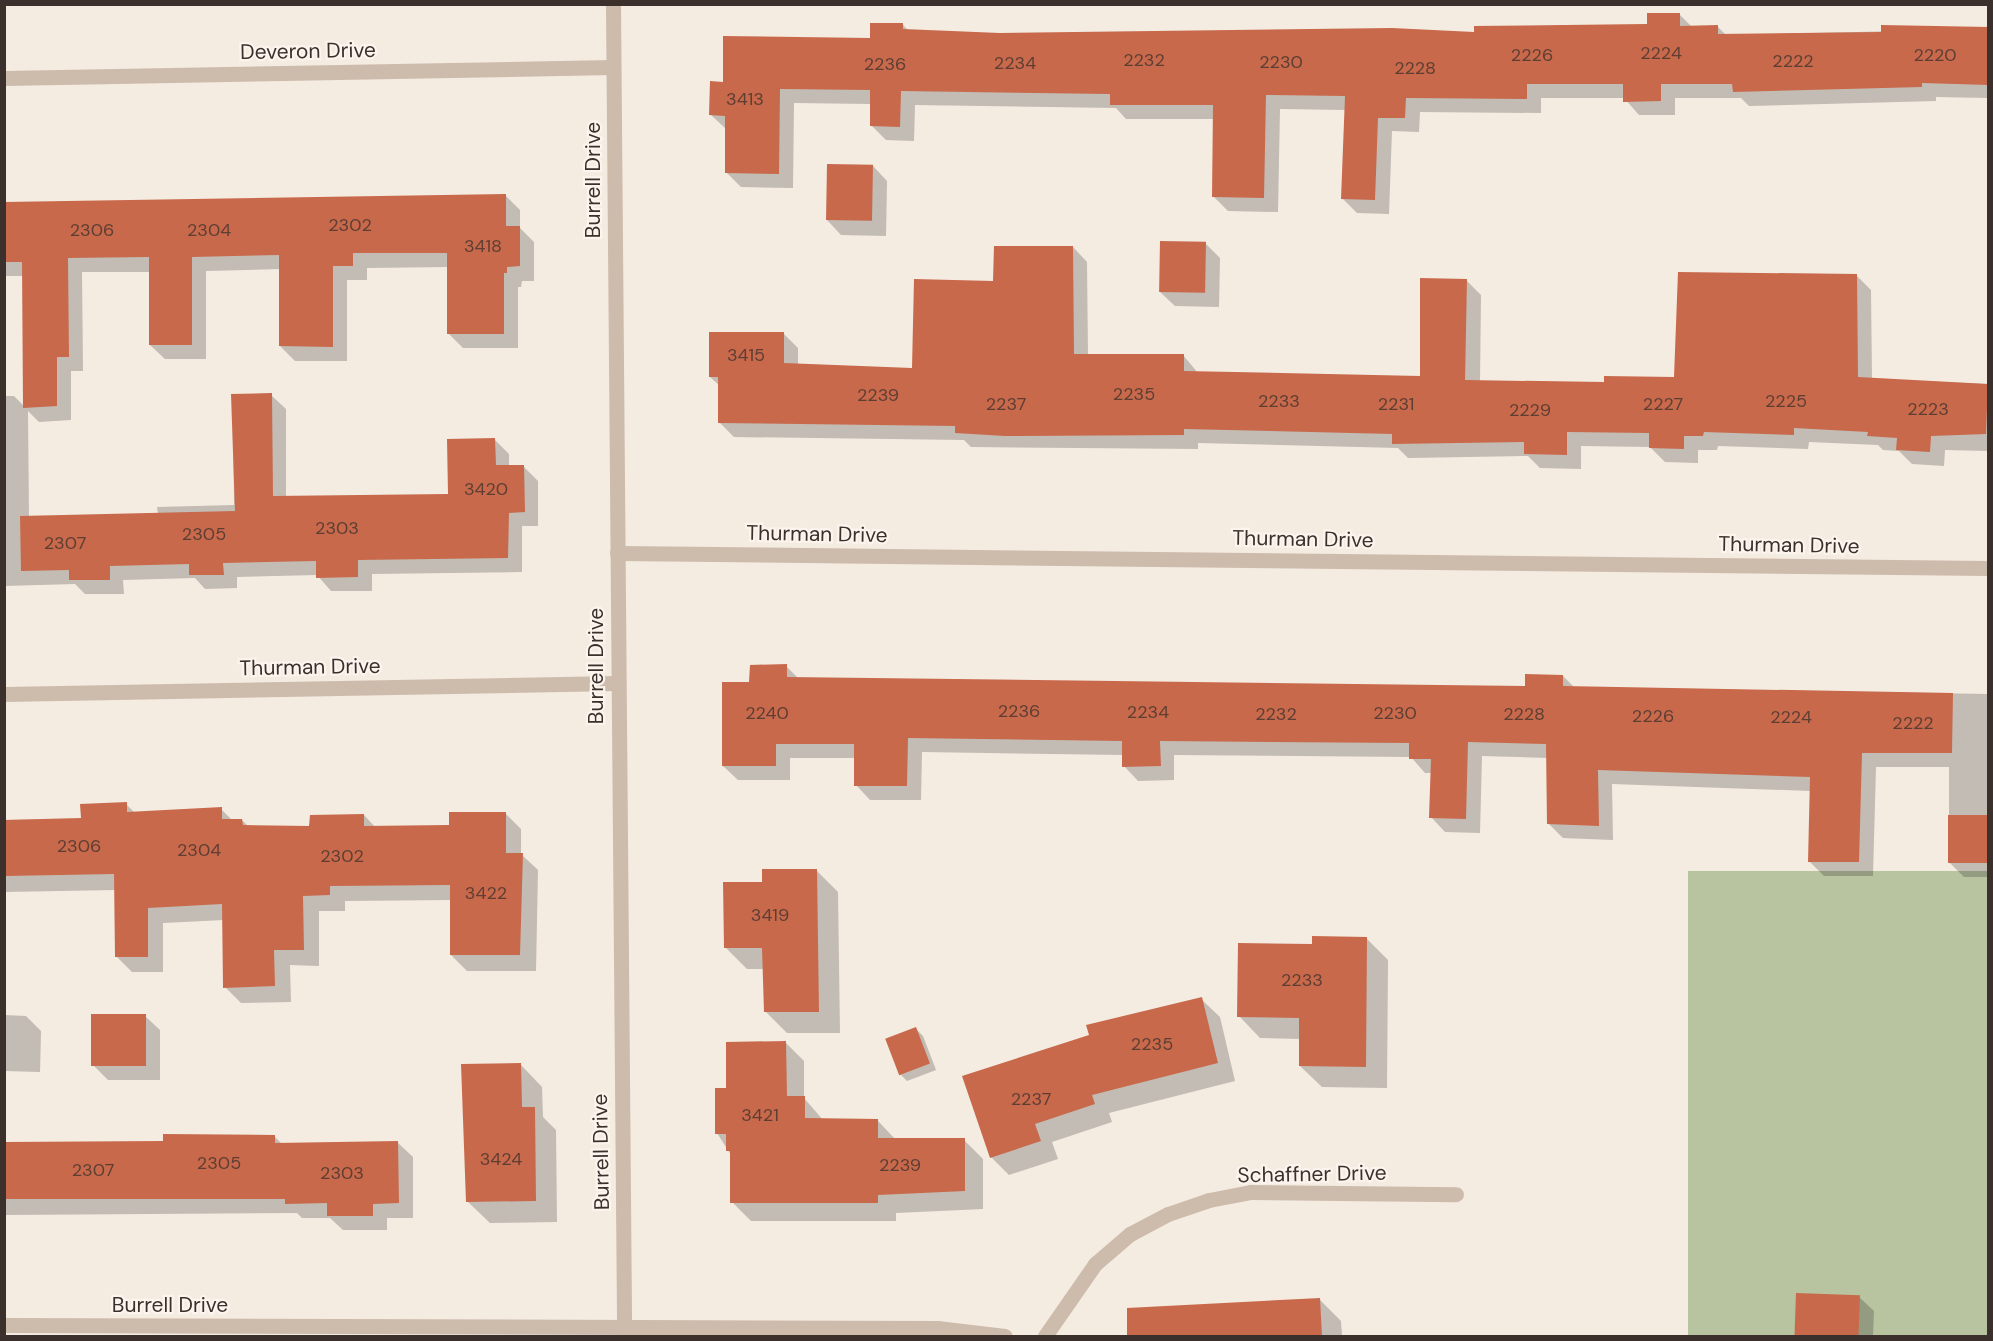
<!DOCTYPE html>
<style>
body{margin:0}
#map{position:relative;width:1993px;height:1341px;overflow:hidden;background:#f4ebe1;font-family:"DM Sans",sans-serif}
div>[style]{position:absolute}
.green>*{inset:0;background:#b8c4a0;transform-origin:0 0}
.shadow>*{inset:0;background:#0003}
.building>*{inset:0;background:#c8694b;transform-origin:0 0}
.minor>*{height:15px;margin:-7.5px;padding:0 7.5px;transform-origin:7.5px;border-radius:7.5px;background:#cdbbac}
span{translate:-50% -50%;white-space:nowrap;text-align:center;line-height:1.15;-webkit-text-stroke:4.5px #fbf5ee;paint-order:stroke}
.number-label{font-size:18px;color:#5e3e33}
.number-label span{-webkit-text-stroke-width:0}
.street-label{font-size:21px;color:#3b302b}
.frame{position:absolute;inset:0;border:6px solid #3b302b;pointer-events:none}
</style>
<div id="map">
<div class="green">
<div style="left:1988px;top:871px;width:465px;height:300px;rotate:90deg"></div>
</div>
<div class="shadow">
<div style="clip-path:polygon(1680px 15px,1692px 27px,1718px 27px,1726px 35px,1988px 29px,1988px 98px,1936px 97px,1936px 101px,1749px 106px,1741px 98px,1675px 98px,1675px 115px,1639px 115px,1624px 98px,1541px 98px,1541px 113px,1420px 112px,1419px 132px,1392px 131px,1389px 214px,1357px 213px,1342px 198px,1346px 110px,1280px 109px,1278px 212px,1228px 211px,1213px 196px,1214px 119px,1126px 119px,1116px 108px,915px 105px,914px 141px,886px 140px,871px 125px,871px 104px,794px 103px,793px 188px,741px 187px,726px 172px,726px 129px,711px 115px,724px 83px,872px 40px,903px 25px,909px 31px,1000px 35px,1476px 34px,1648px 26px)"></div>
<div style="clip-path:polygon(873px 166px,887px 181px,886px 236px,841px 235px,827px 220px)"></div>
<div style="clip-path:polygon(506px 196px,520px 210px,520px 228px,534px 242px,534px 281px,522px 281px,521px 287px,518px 287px,518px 348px,463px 348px,448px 333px,448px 267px,367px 268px,367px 280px,347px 280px,347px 361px,295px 361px,280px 346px,280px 269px,206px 271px,206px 359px,165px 359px,150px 345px,150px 272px,82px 272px,83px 371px,71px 371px,71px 420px,39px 422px,28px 411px,29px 517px,158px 514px,157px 507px,234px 505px,233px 396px,271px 395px,286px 409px,286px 497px,449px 495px,495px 440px,509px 454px,509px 466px,524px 467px,538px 481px,538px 526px,522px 526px,522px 572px,372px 574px,372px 591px,331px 591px,317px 575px,237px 577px,237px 588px,205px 589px,195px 578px,123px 580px,124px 594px,85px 594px,75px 584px,4px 586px,4px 396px,14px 396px,24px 406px,23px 276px,4px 276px,4px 203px)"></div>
<div style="clip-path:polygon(1205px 243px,1220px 258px,1219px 307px,1175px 306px,1160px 292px)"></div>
<div style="clip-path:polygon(1073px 247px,1087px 262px,1088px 356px,1183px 355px,1198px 373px,1422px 377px,1466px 280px,1481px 295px,1480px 381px,1605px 383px,1676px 378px,1856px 275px,1871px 290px,1872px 379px,1988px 384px,1988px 451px,1945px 450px,1944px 466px,1912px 464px,1899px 451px,1883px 450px,1878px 445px,1809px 442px,1808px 449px,1718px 446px,1717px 450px,1698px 450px,1698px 463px,1665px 462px,1650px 447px,1581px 446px,1581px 469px,1540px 468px,1528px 456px,1408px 458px,1398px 448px,1198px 443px,1198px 449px,971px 447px,964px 440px,734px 437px,720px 423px,720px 386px,710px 377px,783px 333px,798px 348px,798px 365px,913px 369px,995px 283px)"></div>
<div style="clip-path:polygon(786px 666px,799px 679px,1526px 688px,1563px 676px,1574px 687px,1988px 694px,1988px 877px,1964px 877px,1949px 862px,1949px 767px,1876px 767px,1873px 876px,1824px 876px,1809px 861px,1811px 791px,1612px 784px,1613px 840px,1563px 838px,1548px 823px,1548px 758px,1482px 756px,1480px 833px,1445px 832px,1431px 817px,1432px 773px,1425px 773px,1411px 757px,1174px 755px,1174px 780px,1138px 781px,1124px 766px,1124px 755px,922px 752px,921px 800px,870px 800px,856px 785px,856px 758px,790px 758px,790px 780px,738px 780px,723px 766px,751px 684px)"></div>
<div style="clip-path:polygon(126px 804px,135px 813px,221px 809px,233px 821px,242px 820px,249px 827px,311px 828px,364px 815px,376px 828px,451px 827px,505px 813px,521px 829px,521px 854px,538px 870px,536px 971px,467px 971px,451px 955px,451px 900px,345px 901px,345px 911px,319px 911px,319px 966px,290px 965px,291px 1002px,241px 1003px,225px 987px,224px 920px,163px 923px,163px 972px,132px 972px,116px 956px,115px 890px,4px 892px,4px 820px,82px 819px)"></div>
<div style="clip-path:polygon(816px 870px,838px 892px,840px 1033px,787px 1033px,765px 1011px,764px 969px,747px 969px,726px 948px,763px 883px)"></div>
<div style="clip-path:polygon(1366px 938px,1388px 960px,1387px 1088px,1322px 1087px,1300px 1066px,1300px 1039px,1260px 1038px,1239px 1016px,1313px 945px)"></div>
<div style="clip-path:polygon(1201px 999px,1220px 1017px,1235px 1081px,1109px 1113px,1112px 1122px,1052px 1142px,1058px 1159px,1009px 1175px,991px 1157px)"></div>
<div style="clip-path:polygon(4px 1015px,26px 1016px,41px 1031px,40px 1072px,4px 1071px)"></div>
<div style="clip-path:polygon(145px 1016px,160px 1030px,160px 1080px,108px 1080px,93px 1065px)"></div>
<div style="clip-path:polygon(916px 1029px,923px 1036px,936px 1070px,907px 1081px,900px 1074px)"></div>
<div style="clip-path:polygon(786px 1043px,804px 1061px,804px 1098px,823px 1120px,878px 1121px,896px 1140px,964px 1140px,983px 1159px,983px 1209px,896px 1213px,896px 1221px,751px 1221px,732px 1202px,731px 1155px,717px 1133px,727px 1090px)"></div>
<div style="clip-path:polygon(521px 1065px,542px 1087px,543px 1117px,556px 1130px,557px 1222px,490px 1223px,468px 1202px)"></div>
<div style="clip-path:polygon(275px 1137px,282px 1144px,398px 1143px,413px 1157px,413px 1218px,387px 1218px,387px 1230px,343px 1230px,330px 1218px,302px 1218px,297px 1213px,4px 1215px,4px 1142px,165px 1143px)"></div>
<div style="clip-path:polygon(1797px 1295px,1859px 1297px,1874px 1311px,1873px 1336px,1798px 1336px)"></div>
<div style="clip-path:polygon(1319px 1299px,1341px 1321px,1342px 1336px,1191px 1336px,1189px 1306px)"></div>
</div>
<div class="building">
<div style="clip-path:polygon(1647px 13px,1680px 13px,1680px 26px,1718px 25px,1718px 34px,1881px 32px,1881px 25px,1989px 27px,1989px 85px,1922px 83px,1922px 87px,1733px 92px,1732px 84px,1661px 84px,1661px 101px,1623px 102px,1623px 84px,1527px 84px,1527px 99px,1406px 98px,1405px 118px,1378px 118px,1375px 200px,1341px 199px,1345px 96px,1266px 95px,1264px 198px,1212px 197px,1213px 105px,1110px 105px,1110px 94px,901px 91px,900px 127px,870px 126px,870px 90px,780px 89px,779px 174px,725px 173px,725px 116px,709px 115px,710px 81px,723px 82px,723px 36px,870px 38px,870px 23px,903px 23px,903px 29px,1000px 33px,1392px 28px,1474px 32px,1474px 26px,1647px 24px)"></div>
<div style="left:827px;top:164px;width:46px;height:56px;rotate:1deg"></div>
<div style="clip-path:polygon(506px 194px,506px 226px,520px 226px,520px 266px,507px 267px,507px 273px,504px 273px,504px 334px,447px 334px,447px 253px,353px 253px,353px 266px,333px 266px,333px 347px,279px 346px,279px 255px,192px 257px,192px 345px,149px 345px,149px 257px,68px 258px,69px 357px,57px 357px,57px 406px,23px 408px,22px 262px,4px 262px,4px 202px)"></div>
<div style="left:1160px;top:241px;width:46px;height:51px;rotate:1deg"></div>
<div style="clip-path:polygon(994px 246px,1073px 246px,1074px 354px,1184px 354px,1184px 371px,1420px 376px,1420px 278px,1467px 279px,1465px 380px,1604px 382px,1604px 376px,1674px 377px,1678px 272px,1857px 274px,1858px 377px,1988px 384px,1986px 434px,1931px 436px,1930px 452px,1896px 450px,1897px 438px,1867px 436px,1868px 432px,1794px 428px,1794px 435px,1704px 432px,1703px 436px,1684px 436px,1684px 449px,1649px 448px,1649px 433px,1567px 432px,1567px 455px,1524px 454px,1524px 442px,1392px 444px,1392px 434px,1184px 429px,1184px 435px,1005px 436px,955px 433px,955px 426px,718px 423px,718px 377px,709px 377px,709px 332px,784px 332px,784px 363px,912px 368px,914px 279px,993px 281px)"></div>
<div style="clip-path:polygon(272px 393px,273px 496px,448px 494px,447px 439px,495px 438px,496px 465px,524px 465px,525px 512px,509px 513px,508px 558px,358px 560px,358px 577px,316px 578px,316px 561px,223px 563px,224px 575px,189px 575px,189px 564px,110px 566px,110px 580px,69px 580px,69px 570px,21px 571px,20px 516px,235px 511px,231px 394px)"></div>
<div style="clip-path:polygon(787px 664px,787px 677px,1525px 686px,1525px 674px,1563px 675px,1563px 686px,1953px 693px,1952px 753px,1862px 753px,1859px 862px,1808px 862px,1810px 777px,1598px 770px,1599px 826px,1547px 824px,1546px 744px,1468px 742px,1466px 819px,1429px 818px,1431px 759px,1409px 759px,1409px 743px,1160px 741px,1161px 766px,1122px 767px,1122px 741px,908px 738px,907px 786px,854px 786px,854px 744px,776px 744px,776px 766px,722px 766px,722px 682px,749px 682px,750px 665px)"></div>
<div style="clip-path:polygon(127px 802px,127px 812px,222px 807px,222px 819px,242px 819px,243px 825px,309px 826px,310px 815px,364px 814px,364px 826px,449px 825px,449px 812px,506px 812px,506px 853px,523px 853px,520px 955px,450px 955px,450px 885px,330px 886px,330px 895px,303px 896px,304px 950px,274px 950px,275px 986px,223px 988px,222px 904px,148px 908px,148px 957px,115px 957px,114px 874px,4px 876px,4px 820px,81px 818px,80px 804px)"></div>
<div style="left:1948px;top:815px;width:41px;height:48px"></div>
<div style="clip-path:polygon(762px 869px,817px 869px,819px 1012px,764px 1012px,762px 948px,724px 948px,723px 882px,762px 882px)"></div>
<div style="clip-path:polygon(1312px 936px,1367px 937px,1366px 1067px,1299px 1066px,1299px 1018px,1237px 1017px,1238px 943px,1312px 944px)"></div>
<div style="clip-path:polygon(1202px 997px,1218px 1063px,1092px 1095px,1095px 1104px,1035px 1124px,1041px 1141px,990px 1158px,962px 1076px,1089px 1035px,1086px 1025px)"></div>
<div style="left:91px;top:1014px;width:55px;height:52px"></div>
<div style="left:916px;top:1027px;width:39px;height:33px;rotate:69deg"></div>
<div style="clip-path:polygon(786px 1041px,787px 1096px,805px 1096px,805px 1118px,878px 1119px,878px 1138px,965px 1138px,965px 1191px,878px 1195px,878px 1203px,730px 1203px,730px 1151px,726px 1151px,726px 1134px,715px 1134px,715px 1088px,726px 1088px,726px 1042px)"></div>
<div style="clip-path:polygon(521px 1063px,522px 1107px,535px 1107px,536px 1201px,466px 1202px,461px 1064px)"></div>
<div style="clip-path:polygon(163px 1134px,275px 1135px,275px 1143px,398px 1141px,399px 1203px,373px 1204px,373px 1216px,327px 1216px,327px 1203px,285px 1204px,285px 1199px,4px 1199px,4px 1142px,163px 1141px)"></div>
<div style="left:1796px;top:1293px;width:64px;height:43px;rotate:2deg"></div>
<div style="clip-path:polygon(1320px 1298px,1322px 1336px,1127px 1336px,1127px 1308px)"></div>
</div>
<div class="minor">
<div style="left:613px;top:4px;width:1324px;rotate:89.52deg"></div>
<div style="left:4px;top:78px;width:609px;rotate:-1.03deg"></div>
<div style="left:617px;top:553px;width:1371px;rotate:0.63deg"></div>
<div style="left:4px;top:694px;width:613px;rotate:-1.03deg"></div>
<div style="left:4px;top:1325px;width:933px;rotate:0.18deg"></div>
<div style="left:937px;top:1328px;width:68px;rotate:6.7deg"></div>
<div style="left:1045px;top:1336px;width:88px;rotate:-55.2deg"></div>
<div style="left:1095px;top:1264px;width:46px;rotate:-40.6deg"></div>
<div style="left:1130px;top:1234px;width:43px;rotate:-27.8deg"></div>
<div style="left:1168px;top:1214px;width:43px;rotate:-18.9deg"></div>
<div style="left:1209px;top:1200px;width:43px;rotate:-10.8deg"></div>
<div style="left:1251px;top:1192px;width:205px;rotate:0.6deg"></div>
</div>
<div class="number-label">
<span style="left:1661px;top:53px">2224</span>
<span style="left:1532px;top:55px">2226</span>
<span style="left:1935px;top:55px">2220</span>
<span style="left:1144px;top:60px">2232</span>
<span style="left:1793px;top:61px">2222</span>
<span style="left:1281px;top:62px">2230</span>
<span style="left:1015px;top:63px">2234</span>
<span style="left:885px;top:64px">2236</span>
<span style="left:1415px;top:68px">2228</span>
<span style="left:745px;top:99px">3413</span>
<span style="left:350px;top:225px">2302</span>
<span style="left:92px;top:230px">2306</span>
<span style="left:209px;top:230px">2304</span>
<span style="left:483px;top:246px">3418</span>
<span style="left:746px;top:355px">3415</span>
<span style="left:1134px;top:394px">2235</span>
<span style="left:878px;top:395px">2239</span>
<span style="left:1279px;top:401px">2233</span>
<span style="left:1786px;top:401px">2225</span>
<span style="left:1006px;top:404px">2237</span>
<span style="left:1396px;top:404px">2231</span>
<span style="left:1663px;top:404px">2227</span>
<span style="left:1928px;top:409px">2223</span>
<span style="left:1530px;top:410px">2229</span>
<span style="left:486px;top:489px">3420</span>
<span style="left:337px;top:528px">2303</span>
<span style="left:204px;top:534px">2305</span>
<span style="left:65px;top:543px">2307</span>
<span style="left:1019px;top:711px">2236</span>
<span style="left:1148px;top:712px">2234</span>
<span style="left:767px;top:713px">2240</span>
<span style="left:1395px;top:713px">2230</span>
<span style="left:1276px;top:714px">2232</span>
<span style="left:1524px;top:714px">2228</span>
<span style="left:1653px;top:716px">2226</span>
<span style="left:1791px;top:717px">2224</span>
<span style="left:1913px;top:723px">2222</span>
<span style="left:79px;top:846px">2306</span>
<span style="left:199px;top:850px">2304</span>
<span style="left:342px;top:856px">2302</span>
<span style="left:486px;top:893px">3422</span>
<span style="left:770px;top:915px">3419</span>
<span style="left:1302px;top:980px">2233</span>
<span style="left:1152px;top:1044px">2235</span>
<span style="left:1031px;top:1099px">2237</span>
<span style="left:760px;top:1115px">3421</span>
<span style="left:501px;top:1159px">3424</span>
<span style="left:219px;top:1163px">2305</span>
<span style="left:900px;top:1165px">2239</span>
<span style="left:93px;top:1170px">2307</span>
<span style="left:342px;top:1173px">2303</span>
</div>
<div class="street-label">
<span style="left:308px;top:51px;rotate:-1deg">Deveron Drive</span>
<span style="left:593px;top:180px;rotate:-90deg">Burrell Drive</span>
<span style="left:817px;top:534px;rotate:1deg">Thurman Drive</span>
<span style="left:1303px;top:539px;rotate:1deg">Thurman Drive</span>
<span style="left:1789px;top:545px;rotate:1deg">Thurman Drive</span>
<span style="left:596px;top:666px;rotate:-90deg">Burrell Drive</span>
<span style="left:310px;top:667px;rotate:-1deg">Thurman Drive</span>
<span style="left:601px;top:1152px;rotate:-91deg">Burrell Drive</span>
<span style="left:1312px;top:1174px;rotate:-1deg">Schaffner Drive</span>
<span style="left:170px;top:1305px">Burrell Drive</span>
</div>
<div class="frame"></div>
</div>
